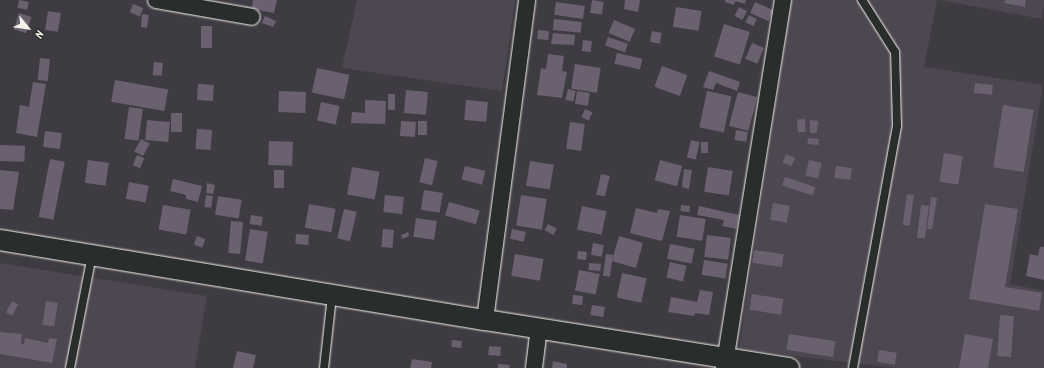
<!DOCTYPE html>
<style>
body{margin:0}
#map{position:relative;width:1044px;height:368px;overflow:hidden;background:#3e3c42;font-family:Kalam,sans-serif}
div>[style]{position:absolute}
.built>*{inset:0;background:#4c4750}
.building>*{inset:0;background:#6b6070;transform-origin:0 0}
.roads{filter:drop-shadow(0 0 1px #f4f1e8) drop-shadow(0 0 1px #f4f1e8)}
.service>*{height:8px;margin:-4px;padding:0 4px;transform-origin:4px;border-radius:4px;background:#2a2d2e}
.minor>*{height:16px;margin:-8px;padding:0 8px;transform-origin:8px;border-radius:8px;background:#2a2d2e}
.tertiary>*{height:20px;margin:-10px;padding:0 10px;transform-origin:10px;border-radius:10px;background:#2a2d2e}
span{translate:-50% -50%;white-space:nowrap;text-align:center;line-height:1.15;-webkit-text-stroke:3.5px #2a2d2e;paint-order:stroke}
.north{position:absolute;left:8px;top:8px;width:40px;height:40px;-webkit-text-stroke:3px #2a2d2e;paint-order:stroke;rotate:119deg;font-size:11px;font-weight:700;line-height:16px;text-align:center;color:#f4f1e8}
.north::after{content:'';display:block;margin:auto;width:14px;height:18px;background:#f4f1e8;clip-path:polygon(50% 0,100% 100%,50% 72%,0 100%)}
</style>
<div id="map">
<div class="built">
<div style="clip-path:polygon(357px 0,515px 0,502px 91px,342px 68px)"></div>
<div style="clip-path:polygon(791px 0,937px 0,924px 67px,1043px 85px,1010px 284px,1044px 291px,1044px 368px,894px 368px,739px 349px)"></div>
<div style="clip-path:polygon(939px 0,1044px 0,1044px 5px,1042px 19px)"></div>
<div style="clip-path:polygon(0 263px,207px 296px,195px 368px,0 368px)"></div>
</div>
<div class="building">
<div style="left:19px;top:0;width:10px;height:8px;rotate:11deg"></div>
<div style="clip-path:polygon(253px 0,277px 0,274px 13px,252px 9px)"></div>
<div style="left:592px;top:0;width:12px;height:13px;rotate:9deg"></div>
<div style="clip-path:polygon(625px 0,640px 0,638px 12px,624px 9px)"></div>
<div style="clip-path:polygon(725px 0,746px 0,745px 4px,735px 1px,734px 5px,725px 2px)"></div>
<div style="clip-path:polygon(1005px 0,1026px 0,1025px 7px,1004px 3px)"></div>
<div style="left:556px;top:2px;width:29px;height:13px;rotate:8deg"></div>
<div style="left:755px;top:2px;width:20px;height:12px;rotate:24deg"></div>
<div style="left:133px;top:4px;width:11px;height:9px;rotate:22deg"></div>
<div style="left:676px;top:7px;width:26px;height:20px;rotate:9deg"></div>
<div style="left:739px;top:7px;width:9px;height:10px;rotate:27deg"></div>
<div style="left:48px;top:11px;width:13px;height:19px;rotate:9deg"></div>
<div style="left:19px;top:13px;width:13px;height:17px;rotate:18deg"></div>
<div style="clip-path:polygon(142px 14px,149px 15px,147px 28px,141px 27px)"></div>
<div style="left:749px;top:15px;width:9px;height:8px;rotate:27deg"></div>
<div style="clip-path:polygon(265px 16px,276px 21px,273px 27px,262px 23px)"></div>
<div style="left:554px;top:19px;width:28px;height:11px;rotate:6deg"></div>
<div style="left:614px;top:20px;width:23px;height:14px;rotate:23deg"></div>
<div style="left:724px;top:24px;width:27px;height:34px;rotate:17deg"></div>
<div style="left:201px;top:26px;width:11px;height:22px"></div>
<div style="left:538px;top:30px;width:11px;height:9px;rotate:5deg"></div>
<div style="left:652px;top:31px;width:10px;height:11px;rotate:11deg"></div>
<div style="clip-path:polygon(553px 33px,575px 35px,574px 45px,551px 44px)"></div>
<div style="left:608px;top:37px;width:21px;height:9px;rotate:19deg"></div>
<div style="left:583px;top:40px;width:9px;height:11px;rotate:6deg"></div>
<div style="left:752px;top:43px;width:13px;height:17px;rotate:23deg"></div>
<div style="left:617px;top:53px;width:26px;height:11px;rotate:13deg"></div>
<div style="clip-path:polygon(548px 54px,564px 56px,562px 71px,567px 72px,562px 98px,537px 95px,541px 68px,546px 69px)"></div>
<div style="left:40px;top:58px;width:10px;height:22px;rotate:6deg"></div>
<div style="left:154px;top:62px;width:9px;height:13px;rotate:6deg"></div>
<div style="left:575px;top:64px;width:26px;height:25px;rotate:9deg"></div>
<div style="left:662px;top:66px;width:27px;height:22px;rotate:20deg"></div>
<div style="left:317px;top:68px;width:33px;height:25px;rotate:12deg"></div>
<div style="clip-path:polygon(709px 71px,740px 82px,737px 91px,716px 83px,713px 90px,703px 87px)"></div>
<div style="left:115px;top:80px;width:54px;height:22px;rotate:10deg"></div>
<div style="clip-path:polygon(33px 82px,46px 84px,37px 137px,16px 133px,20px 105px,29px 107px)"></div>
<div style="left:975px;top:83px;width:18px;height:10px;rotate:6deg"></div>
<div style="left:198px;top:84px;width:16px;height:16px;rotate:4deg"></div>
<div style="left:568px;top:89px;width:8px;height:11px;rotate:14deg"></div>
<div style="left:406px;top:90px;width:22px;height:23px;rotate:5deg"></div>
<div style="left:279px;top:91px;width:27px;height:21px;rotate:2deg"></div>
<div style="left:577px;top:91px;width:13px;height:13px;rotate:9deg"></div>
<div style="left:707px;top:91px;width:25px;height:37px;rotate:12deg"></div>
<div style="left:738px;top:92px;width:20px;height:35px;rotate:15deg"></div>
<div style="left:388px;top:94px;width:7px;height:16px"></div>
<div style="clip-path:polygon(365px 100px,386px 101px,385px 124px,351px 123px,352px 112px,365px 113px)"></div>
<div style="left:466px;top:100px;width:22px;height:20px;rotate:5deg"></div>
<div style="left:321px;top:102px;width:19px;height:19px;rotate:12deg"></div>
<div style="left:1003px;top:105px;width:31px;height:63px;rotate:9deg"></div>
<div style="left:129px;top:107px;width:14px;height:32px;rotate:8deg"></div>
<div style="left:585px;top:109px;width:8px;height:9px;rotate:23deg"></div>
<div style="left:171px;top:113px;width:11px;height:19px"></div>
<div style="left:805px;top:119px;width:13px;height:8px;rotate:86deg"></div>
<div style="left:147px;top:120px;width:23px;height:20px;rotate:5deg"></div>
<div style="clip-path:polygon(810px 120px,818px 121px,817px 133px,810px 133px)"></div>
<div style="left:401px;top:121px;width:15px;height:15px;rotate:4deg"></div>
<div style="left:418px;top:121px;width:9px;height:14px"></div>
<div style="left:570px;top:122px;width:15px;height:27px;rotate:8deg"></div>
<div style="left:197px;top:129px;width:15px;height:20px;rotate:4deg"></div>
<div style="left:736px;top:130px;width:12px;height:10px;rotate:9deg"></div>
<div style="left:45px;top:131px;width:17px;height:16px;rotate:7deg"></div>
<div style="left:808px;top:138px;width:11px;height:6px;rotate:5deg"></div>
<div style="left:141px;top:139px;width:10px;height:14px;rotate:29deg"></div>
<div style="left:691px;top:140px;width:9px;height:18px;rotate:13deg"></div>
<div style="left:269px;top:141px;width:24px;height:24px;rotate:2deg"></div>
<div style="left:701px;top:142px;width:7px;height:11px"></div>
<div style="left:0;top:145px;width:25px;height:16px;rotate:2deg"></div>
<div style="left:944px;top:153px;width:19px;height:29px;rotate:9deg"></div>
<div style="left:786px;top:154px;width:10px;height:9px;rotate:24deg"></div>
<div style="left:137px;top:155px;width:8px;height:11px;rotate:23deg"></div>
<div style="left:425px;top:158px;width:13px;height:25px;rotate:13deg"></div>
<div style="left:50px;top:159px;width:15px;height:59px;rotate:11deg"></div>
<div style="left:88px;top:160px;width:21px;height:23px;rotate:8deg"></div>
<div style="left:660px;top:160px;width:23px;height:21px;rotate:15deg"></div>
<div style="left:809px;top:160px;width:13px;height:16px;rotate:13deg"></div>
<div style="left:530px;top:161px;width:24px;height:25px;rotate:9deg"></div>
<div style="left:465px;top:166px;width:21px;height:14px;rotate:14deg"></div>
<div style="left:836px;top:166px;width:16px;height:12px;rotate:7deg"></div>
<div style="left:352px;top:167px;width:28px;height:28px;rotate:10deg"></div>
<div style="left:708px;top:167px;width:25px;height:25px;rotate:9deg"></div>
<div style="clip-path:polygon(684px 169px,692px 170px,689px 189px,682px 187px)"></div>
<div style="clip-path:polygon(0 170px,19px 172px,13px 210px,0 209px)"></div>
<div style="left:274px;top:170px;width:10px;height:18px"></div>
<div style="left:601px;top:174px;width:9px;height:21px;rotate:13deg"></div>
<div style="left:785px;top:177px;width:32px;height:9px;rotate:18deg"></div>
<div style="clip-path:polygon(173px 179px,202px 186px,198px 202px,186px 199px,186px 195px,170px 191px)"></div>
<div style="left:129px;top:182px;width:20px;height:17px;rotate:11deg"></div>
<div style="clip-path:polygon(207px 183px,215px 185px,213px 194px,206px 193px)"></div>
<div style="left:424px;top:190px;width:19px;height:20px;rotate:9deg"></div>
<div style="left:907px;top:194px;width:7px;height:31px;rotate:8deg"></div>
<div style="left:206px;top:195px;width:7px;height:12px;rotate:8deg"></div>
<div style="left:385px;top:195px;width:19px;height:17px;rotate:6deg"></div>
<div style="left:521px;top:195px;width:26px;height:31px;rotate:9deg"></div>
<div style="left:218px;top:196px;width:24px;height:19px;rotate:9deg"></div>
<div style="clip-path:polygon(931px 197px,937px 198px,932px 229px,927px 229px)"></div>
<div style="left:449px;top:202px;width:32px;height:14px;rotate:16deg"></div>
<div style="left:773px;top:203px;width:17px;height:17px;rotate:10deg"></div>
<div style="left:309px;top:204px;width:27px;height:24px;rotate:10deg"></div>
<div style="clip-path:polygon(985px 204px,1018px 209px,1005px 287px,1042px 293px,1039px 311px,969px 299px)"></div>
<div style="left:163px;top:205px;width:28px;height:25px;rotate:10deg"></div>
<div style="left:681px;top:205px;width:9px;height:6px;rotate:6deg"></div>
<div style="left:921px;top:205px;width:8px;height:33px;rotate:7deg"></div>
<div style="left:582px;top:206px;width:25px;height:24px;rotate:12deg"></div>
<div style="clip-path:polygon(699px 206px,739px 215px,736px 229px,722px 226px,724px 220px,697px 215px)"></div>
<div style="clip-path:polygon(636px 208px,657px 213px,658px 209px,670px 211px,662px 241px,630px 233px)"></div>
<div style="left:344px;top:209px;width:13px;height:30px;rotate:13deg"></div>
<div style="left:251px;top:215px;width:12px;height:9px;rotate:9deg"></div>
<div style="left:680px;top:215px;width:26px;height:22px;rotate:9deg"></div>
<div style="left:416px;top:218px;width:21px;height:19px;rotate:8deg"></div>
<div style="left:231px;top:221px;width:12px;height:32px;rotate:5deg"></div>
<div style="left:548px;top:224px;width:10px;height:7px;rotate:29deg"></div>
<div style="left:250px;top:229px;width:18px;height:32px;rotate:9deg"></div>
<div style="left:383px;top:229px;width:11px;height:18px;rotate:5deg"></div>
<div style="left:512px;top:229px;width:14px;height:10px;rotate:12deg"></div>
<div style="clip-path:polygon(408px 232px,409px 236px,402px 239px,401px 235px)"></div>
<div style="left:296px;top:234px;width:13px;height:10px;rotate:4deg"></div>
<div style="left:707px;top:235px;width:24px;height:22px;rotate:7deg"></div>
<div style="left:197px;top:236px;width:9px;height:9px;rotate:21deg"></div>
<div style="left:619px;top:236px;width:25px;height:26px;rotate:16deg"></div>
<div style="left:593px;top:243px;width:11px;height:12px;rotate:10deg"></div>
<div style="left:670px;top:244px;width:25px;height:15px;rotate:11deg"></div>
<div style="clip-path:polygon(1040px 247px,1044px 247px,1044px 280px,1026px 276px,1030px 254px,1038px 256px)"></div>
<div style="left:754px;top:250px;width:30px;height:13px;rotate:8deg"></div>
<div style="left:578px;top:251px;width:9px;height:8px;rotate:6deg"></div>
<div style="left:515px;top:254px;width:29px;height:22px;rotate:10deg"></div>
<div style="left:606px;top:254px;width:7px;height:22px;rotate:8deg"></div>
<div style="left:704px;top:260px;width:24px;height:15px;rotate:9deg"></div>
<div style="left:670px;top:262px;width:17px;height:16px;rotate:13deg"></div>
<div style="left:589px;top:263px;width:12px;height:7px;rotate:5deg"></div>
<div style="left:579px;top:270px;width:21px;height:21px;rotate:11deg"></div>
<div style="left:622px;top:273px;width:25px;height:25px;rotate:12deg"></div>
<div style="clip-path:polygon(700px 290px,713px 292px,709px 315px,695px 313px,694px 316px,668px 312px,671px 297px,697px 302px)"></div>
<div style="left:752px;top:294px;width:32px;height:16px;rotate:9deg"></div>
<div style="left:573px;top:295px;width:10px;height:9px;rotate:6deg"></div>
<div style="left:12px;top:301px;width:7px;height:13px;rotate:27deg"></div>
<div style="left:46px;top:301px;width:12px;height:24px;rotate:9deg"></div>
<div style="left:592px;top:305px;width:13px;height:10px;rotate:9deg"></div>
<div style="left:1000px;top:315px;width:14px;height:41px;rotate:4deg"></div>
<div style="clip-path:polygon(0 332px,22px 334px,21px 344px,24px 344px,25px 338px,48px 343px,49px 338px,57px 339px,52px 363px,0 354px)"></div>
<div style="left:789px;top:334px;width:47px;height:16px;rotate:9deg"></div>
<div style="clip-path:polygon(965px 334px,993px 339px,988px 368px,959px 368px)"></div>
<div style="left:452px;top:340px;width:10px;height:7px;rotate:6deg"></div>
<div style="left:489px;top:346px;width:12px;height:9px;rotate:5deg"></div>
<div style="left:879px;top:350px;width:18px;height:12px;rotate:9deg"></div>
<div style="clip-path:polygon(237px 351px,256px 355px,253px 368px,233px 368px)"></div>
<div style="clip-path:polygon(412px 359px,432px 362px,431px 368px,410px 368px)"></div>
<div style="clip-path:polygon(553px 361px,567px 364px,567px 368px,552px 368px)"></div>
<div style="clip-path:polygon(498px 364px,510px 365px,509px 368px,498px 368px)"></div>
</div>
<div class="roads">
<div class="service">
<div style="left:70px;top:368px;width:115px;rotate:-79deg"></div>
<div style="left:324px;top:368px;width:73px;rotate:-83.7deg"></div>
<div style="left:853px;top:368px;width:246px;rotate:-79.7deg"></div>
<div style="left:897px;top:126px;width:74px;rotate:-91.5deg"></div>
<div style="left:895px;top:52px;width:62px;rotate:-122.4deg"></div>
</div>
<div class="minor">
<div style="left:156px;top:0;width:97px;rotate:10deg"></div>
<div style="left:485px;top:320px;width:323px;rotate:-82.5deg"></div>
<div style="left:534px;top:368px;width:39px;rotate:-83deg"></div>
<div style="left:724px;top:368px;width:373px;rotate:-80.9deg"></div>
</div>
<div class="tertiary">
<div style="left:0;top:240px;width:492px;rotate:9.4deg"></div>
<div style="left:485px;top:320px;width:308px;rotate:9deg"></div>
</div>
</div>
<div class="north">N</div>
</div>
